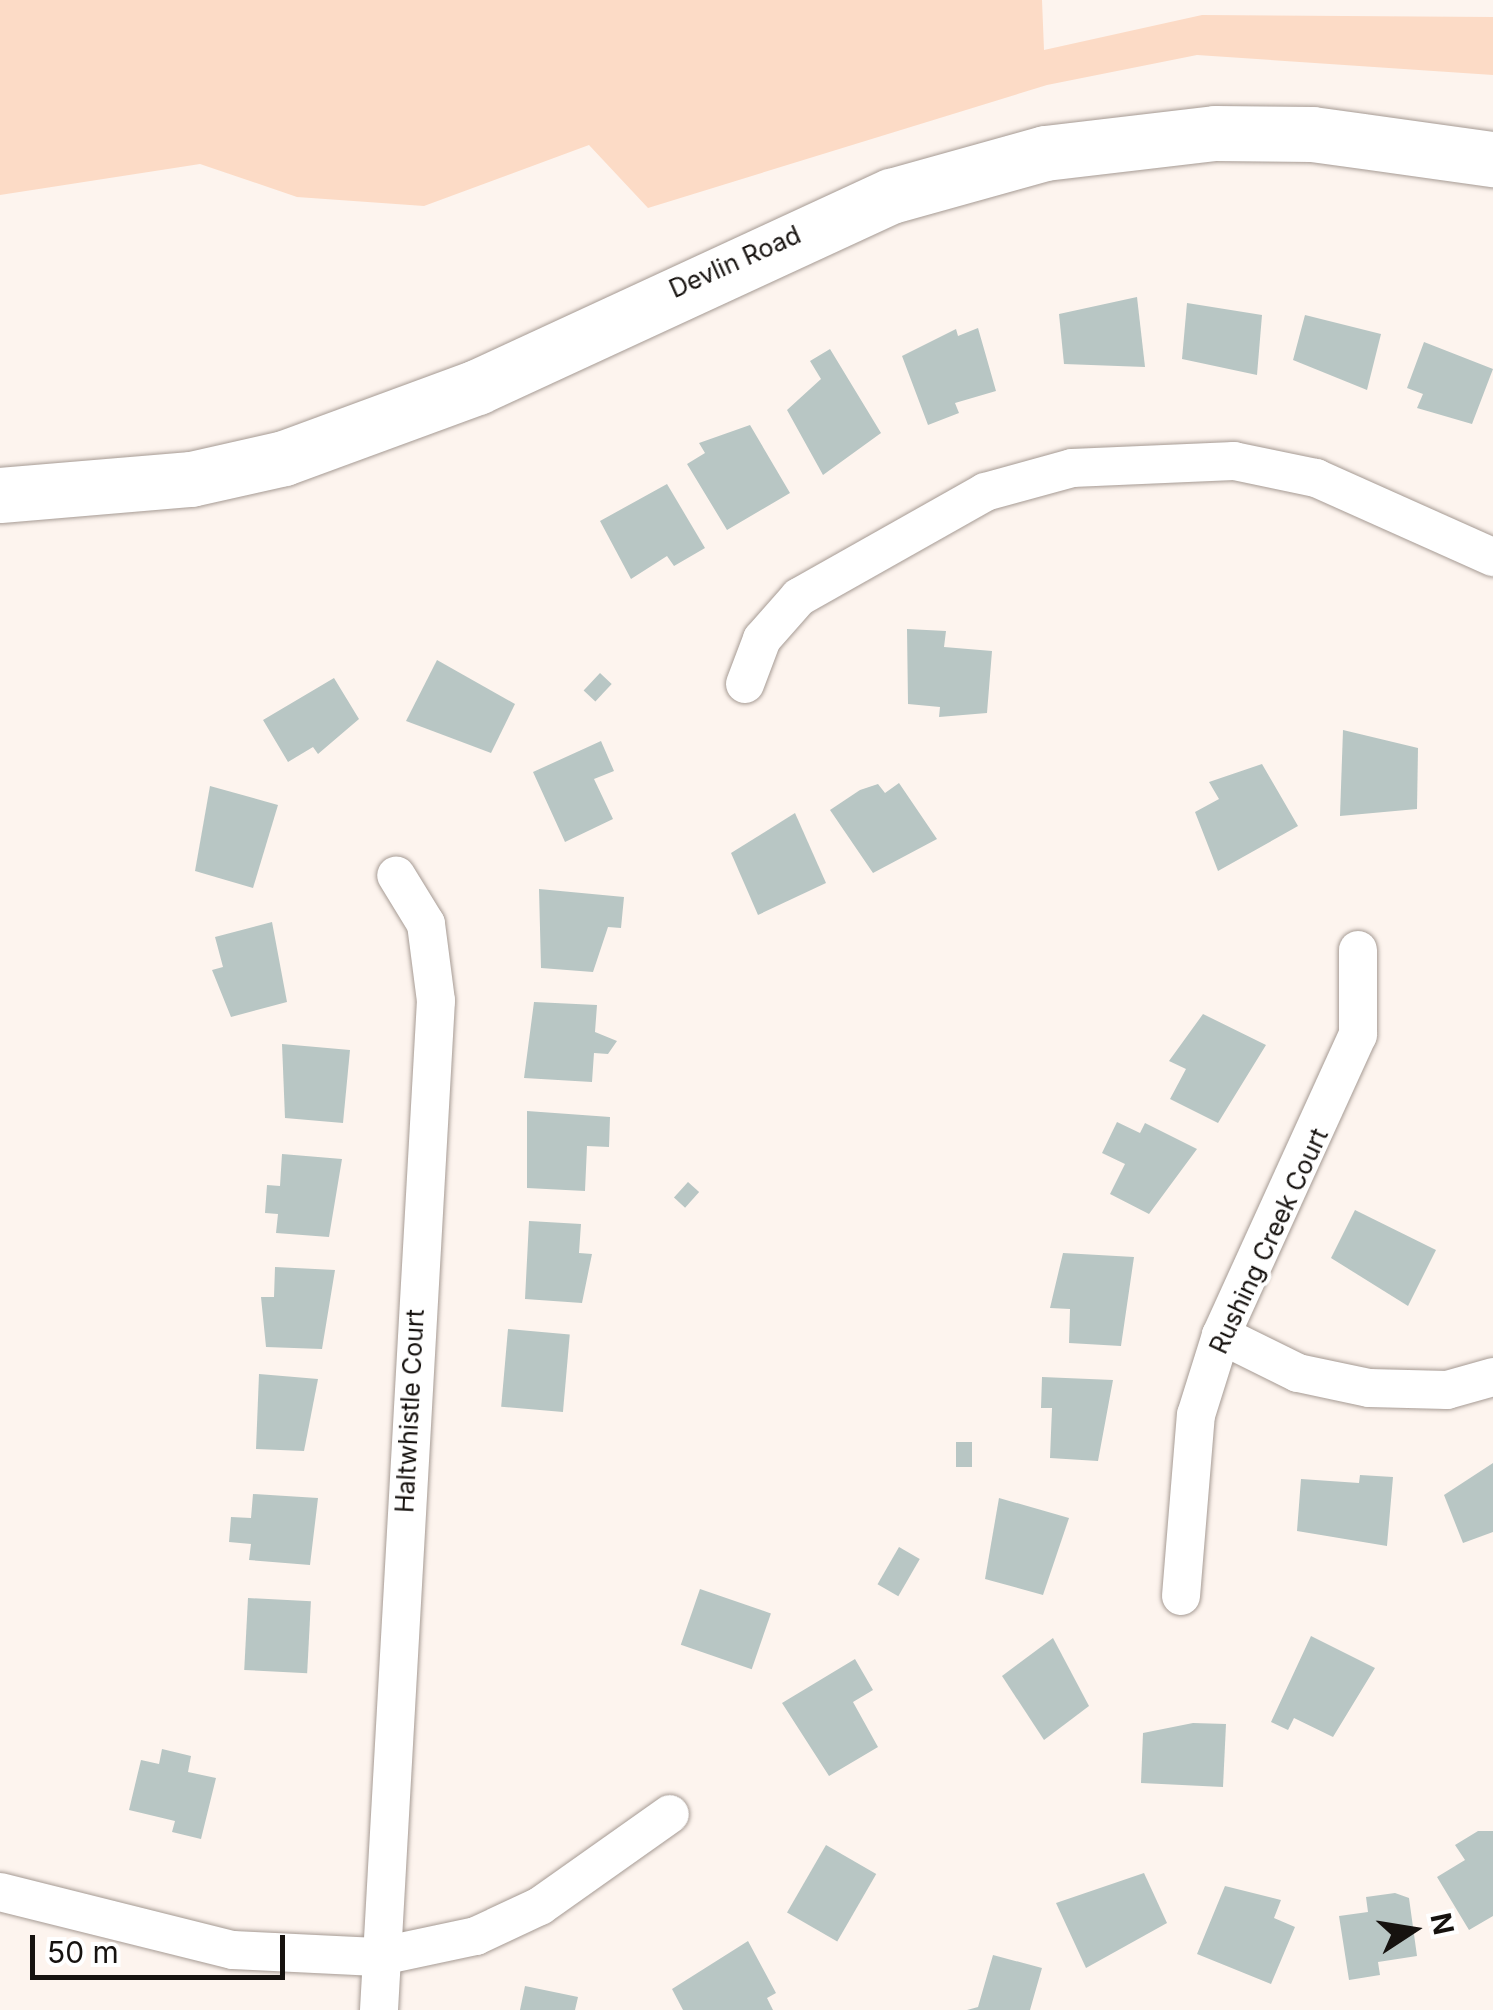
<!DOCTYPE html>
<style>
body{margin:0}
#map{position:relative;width:1493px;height:2010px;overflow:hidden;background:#fdf4ee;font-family:Inter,sans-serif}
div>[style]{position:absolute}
.green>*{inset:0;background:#fcdbc6}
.building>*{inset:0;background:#b8c6c4;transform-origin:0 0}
.roads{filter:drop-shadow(0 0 2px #a69b94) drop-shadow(0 0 2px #a69b94)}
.street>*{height:38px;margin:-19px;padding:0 19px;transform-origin:19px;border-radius:19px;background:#fff}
.secondary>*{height:55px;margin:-27.5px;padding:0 27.5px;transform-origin:27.5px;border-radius:27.5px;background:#fff}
span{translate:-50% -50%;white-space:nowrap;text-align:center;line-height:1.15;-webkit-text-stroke:8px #fff;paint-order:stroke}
.street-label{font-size:25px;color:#16120f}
.north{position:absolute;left:1363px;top:1880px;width:100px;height:100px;-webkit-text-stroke:8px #fff;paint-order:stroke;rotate:78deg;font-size:28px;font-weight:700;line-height:40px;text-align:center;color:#16120f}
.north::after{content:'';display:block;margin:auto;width:35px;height:45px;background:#16120f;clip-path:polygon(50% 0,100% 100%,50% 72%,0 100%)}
.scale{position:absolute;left:30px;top:1935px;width:255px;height:45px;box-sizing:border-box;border:5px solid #16120f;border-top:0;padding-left:12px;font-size:30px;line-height:35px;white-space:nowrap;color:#16120f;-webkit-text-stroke:8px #fff;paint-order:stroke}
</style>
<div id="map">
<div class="green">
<div style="clip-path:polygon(0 0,1042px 0,1044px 50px,1202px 15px,1493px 17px,1493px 75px,1197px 55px,1047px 85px,648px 208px,589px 145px,424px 206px,297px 197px,200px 164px,0 195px)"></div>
</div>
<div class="building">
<div style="clip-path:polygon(1137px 297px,1145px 367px,1064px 364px,1059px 314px)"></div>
<div style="clip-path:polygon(1187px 303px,1262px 315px,1257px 375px,1182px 359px)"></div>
<div style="clip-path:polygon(1305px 315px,1381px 334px,1367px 390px,1293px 360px)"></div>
<div style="clip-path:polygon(978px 328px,996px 391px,955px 403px,959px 413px,928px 425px,902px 356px,956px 329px,958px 336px)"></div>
<div style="clip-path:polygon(1424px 342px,1493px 369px,1472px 424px,1417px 408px,1423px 394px,1407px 388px)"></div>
<div style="clip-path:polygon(830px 349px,881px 433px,823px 475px,787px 410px,821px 379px,810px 361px)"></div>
<div style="clip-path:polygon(750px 425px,790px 493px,727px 530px,687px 464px,705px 453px,699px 443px)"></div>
<div style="clip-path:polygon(667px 484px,705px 548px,674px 566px,667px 556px,631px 579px,600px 521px)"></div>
<div style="clip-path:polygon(907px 629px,946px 631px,944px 647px,992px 651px,987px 713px,939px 717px,940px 707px,908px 704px)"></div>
<div style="clip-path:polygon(437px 660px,515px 704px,491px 753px,406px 721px)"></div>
<div style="left:600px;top:673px;width:16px;height:24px;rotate:43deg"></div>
<div style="clip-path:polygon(334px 678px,359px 719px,318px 754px,313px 747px,288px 762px,263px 720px)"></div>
<div style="clip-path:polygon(1343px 730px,1418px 748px,1417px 809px,1340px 816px)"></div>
<div style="clip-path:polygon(601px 741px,614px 771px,594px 779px,613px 819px,565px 842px,533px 772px)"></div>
<div style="clip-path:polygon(1262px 764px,1298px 826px,1218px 871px,1195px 812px,1219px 799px,1209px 782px)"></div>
<div style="clip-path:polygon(899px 783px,937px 839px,873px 873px,830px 810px,860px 790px,878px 784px,885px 793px)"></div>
<div style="clip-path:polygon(210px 786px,278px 805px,253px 888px,195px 871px)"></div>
<div style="clip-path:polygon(795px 813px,826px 883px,758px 915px,731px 853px)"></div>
<div style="clip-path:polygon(539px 889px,624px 897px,621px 928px,608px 927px,593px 972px,541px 968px)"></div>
<div style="clip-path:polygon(272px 922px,287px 1002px,231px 1017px,212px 970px,223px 967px,215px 937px)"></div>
<div style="clip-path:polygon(534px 1002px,597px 1005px,595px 1032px,617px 1041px,608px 1054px,594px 1053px,592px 1082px,524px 1078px)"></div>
<div style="clip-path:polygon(1203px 1014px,1266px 1045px,1218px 1123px,1170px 1099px,1186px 1069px,1169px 1061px)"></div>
<div style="clip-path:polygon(282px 1044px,350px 1050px,343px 1123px,285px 1118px)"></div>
<div style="clip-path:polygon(527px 1111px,610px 1117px,609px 1147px,587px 1146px,585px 1191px,527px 1188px)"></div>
<div style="clip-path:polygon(1117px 1122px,1140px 1133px,1145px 1123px,1197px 1149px,1149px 1214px,1110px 1194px,1125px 1164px,1102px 1153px)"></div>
<div style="clip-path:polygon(282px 1154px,342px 1159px,329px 1237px,276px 1233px,278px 1214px,265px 1213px,267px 1185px,280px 1186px)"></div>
<div style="left:688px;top:1182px;width:15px;height:21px;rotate:42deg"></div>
<div style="clip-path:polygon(1355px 1210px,1436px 1250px,1408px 1306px,1331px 1258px)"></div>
<div style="clip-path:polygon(529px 1221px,581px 1224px,579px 1253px,592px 1254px,582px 1303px,525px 1299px)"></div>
<div style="clip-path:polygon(1063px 1253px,1134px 1257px,1121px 1346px,1069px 1343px,1070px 1309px,1050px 1308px)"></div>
<div style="clip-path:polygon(275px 1267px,335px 1270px,322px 1349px,266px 1347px,261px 1297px,274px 1297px)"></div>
<div style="left:508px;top:1329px;width:62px;height:78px;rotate:5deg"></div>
<div style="clip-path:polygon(259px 1374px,318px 1379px,304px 1451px,256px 1449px)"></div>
<div style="clip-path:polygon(1042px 1377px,1113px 1380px,1098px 1461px,1050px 1458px,1052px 1408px,1041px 1408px)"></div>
<div style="left:956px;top:1442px;width:16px;height:25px"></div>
<div style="clip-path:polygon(1493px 1463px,1493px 1532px,1463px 1543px,1444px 1495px)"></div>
<div style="clip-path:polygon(1360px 1475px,1393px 1477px,1387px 1546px,1297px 1531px,1301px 1479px,1359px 1483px)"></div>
<div style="clip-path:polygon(253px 1494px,318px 1498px,310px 1565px,249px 1560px,251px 1544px,229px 1542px,231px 1517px,251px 1518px)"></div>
<div style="clip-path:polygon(999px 1498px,1069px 1518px,1043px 1595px,985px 1579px)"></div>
<div style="left:899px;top:1547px;width:24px;height:43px;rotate:30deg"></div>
<div style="left:700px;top:1589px;width:75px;height:59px;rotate:19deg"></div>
<div style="left:248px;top:1598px;width:63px;height:72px;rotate:3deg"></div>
<div style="clip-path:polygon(1311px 1636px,1375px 1668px,1333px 1737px,1294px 1718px,1288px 1730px,1271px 1722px)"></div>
<div style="clip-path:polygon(1053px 1638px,1089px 1706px,1044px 1740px,1002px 1676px)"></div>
<div style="clip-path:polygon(855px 1659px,873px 1690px,853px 1702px,878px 1747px,829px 1776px,782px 1703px)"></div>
<div style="clip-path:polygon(1193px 1723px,1226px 1724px,1223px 1787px,1141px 1783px,1143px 1733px)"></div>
<div style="clip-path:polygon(162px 1749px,191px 1756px,188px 1772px,216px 1778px,201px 1839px,172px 1832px,175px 1821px,129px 1810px,141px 1760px,159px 1764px)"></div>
<div style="clip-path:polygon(1478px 1831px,1493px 1831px,1493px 1916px,1469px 1930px,1437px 1877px,1465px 1860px,1455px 1845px)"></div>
<div style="left:826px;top:1845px;width:58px;height:78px;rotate:30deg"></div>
<div style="clip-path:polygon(1144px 1873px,1167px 1923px,1086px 1968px,1056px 1903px)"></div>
<div style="clip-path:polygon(1225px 1886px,1281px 1900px,1274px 1918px,1295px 1927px,1271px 1984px,1197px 1954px)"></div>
<div style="clip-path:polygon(1395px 1893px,1409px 1898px,1417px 1956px,1378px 1962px,1380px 1975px,1349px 1980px,1339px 1916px,1368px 1912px,1366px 1897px)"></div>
<div style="clip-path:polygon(748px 1941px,776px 1993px,767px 1998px,773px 2010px,683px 2010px,672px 1989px)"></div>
<div style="clip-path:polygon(993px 1955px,1042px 1968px,1030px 2010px,967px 2010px,978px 2007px)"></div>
<div style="clip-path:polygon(525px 1986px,578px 1997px,575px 2010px,520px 2010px)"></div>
</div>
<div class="roads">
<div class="street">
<div style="left:745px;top:684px;width:48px;rotate:-69.3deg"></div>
<div style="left:762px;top:639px;width:56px;rotate:-48.6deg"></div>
<div style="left:799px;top:597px;width:214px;rotate:-29.4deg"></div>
<div style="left:985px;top:492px;width:90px;rotate:-15.4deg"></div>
<div style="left:1072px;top:468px;width:162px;rotate:-2.5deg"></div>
<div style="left:1234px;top:461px;width:84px;rotate:11.7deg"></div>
<div style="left:1316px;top:478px;width:194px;rotate:24.1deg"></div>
<div style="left:1221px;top:1335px;width:86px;rotate:26.3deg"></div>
<div style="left:1298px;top:1373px;width:73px;rotate:11.9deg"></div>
<div style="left:1369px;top:1388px;width:78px;rotate:1.5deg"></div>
<div style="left:1447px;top:1390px;width:48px;rotate:-15.8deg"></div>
<div style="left:1181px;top:1596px;width:182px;rotate:-85.3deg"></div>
<div style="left:1196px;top:1415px;width:84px;rotate:-72.6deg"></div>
<div style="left:1221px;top:1335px;width:330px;rotate:-65.5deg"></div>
<div style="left:1358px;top:1035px;width:85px;rotate:-90deg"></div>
<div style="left:0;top:1892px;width:240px;rotate:14deg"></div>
<div style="left:233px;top:1950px;width:144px;rotate:2.8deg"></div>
<div style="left:377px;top:1957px;width:101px;rotate:-12deg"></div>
<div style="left:476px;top:1936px;width:71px;rotate:-25.1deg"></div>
<div style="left:540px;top:1906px;width:159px;rotate:-35.3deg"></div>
<div style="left:379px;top:2010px;width:1011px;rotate:-86.77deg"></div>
<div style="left:436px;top:1001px;width:78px;rotate:-97.4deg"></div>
<div style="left:426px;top:924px;width:57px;rotate:-121.5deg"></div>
</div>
<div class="secondary">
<div style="left:0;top:495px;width:192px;rotate:-4.8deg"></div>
<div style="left:191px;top:479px;width:95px;rotate:-12.7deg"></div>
<div style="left:284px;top:458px;width:206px;rotate:-20.2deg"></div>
<div style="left:477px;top:387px;width:456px;rotate:-24.8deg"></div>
<div style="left:891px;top:196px;width:160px;rotate:-15.6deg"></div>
<div style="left:1045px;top:153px;width:171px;rotate:-6.7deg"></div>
<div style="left:1215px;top:133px;width:97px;rotate:0.6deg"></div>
<div style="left:1312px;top:134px;width:183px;rotate:7.9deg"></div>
</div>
</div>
<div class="street-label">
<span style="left:735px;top:262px;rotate:-24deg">Devlin Road</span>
<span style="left:1269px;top:1241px;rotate:-65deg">Rushing Creek Court</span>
<span style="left:410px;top:1411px;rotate:-87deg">Haltwhistle Court</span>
</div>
<div class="north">N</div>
<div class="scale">50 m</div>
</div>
